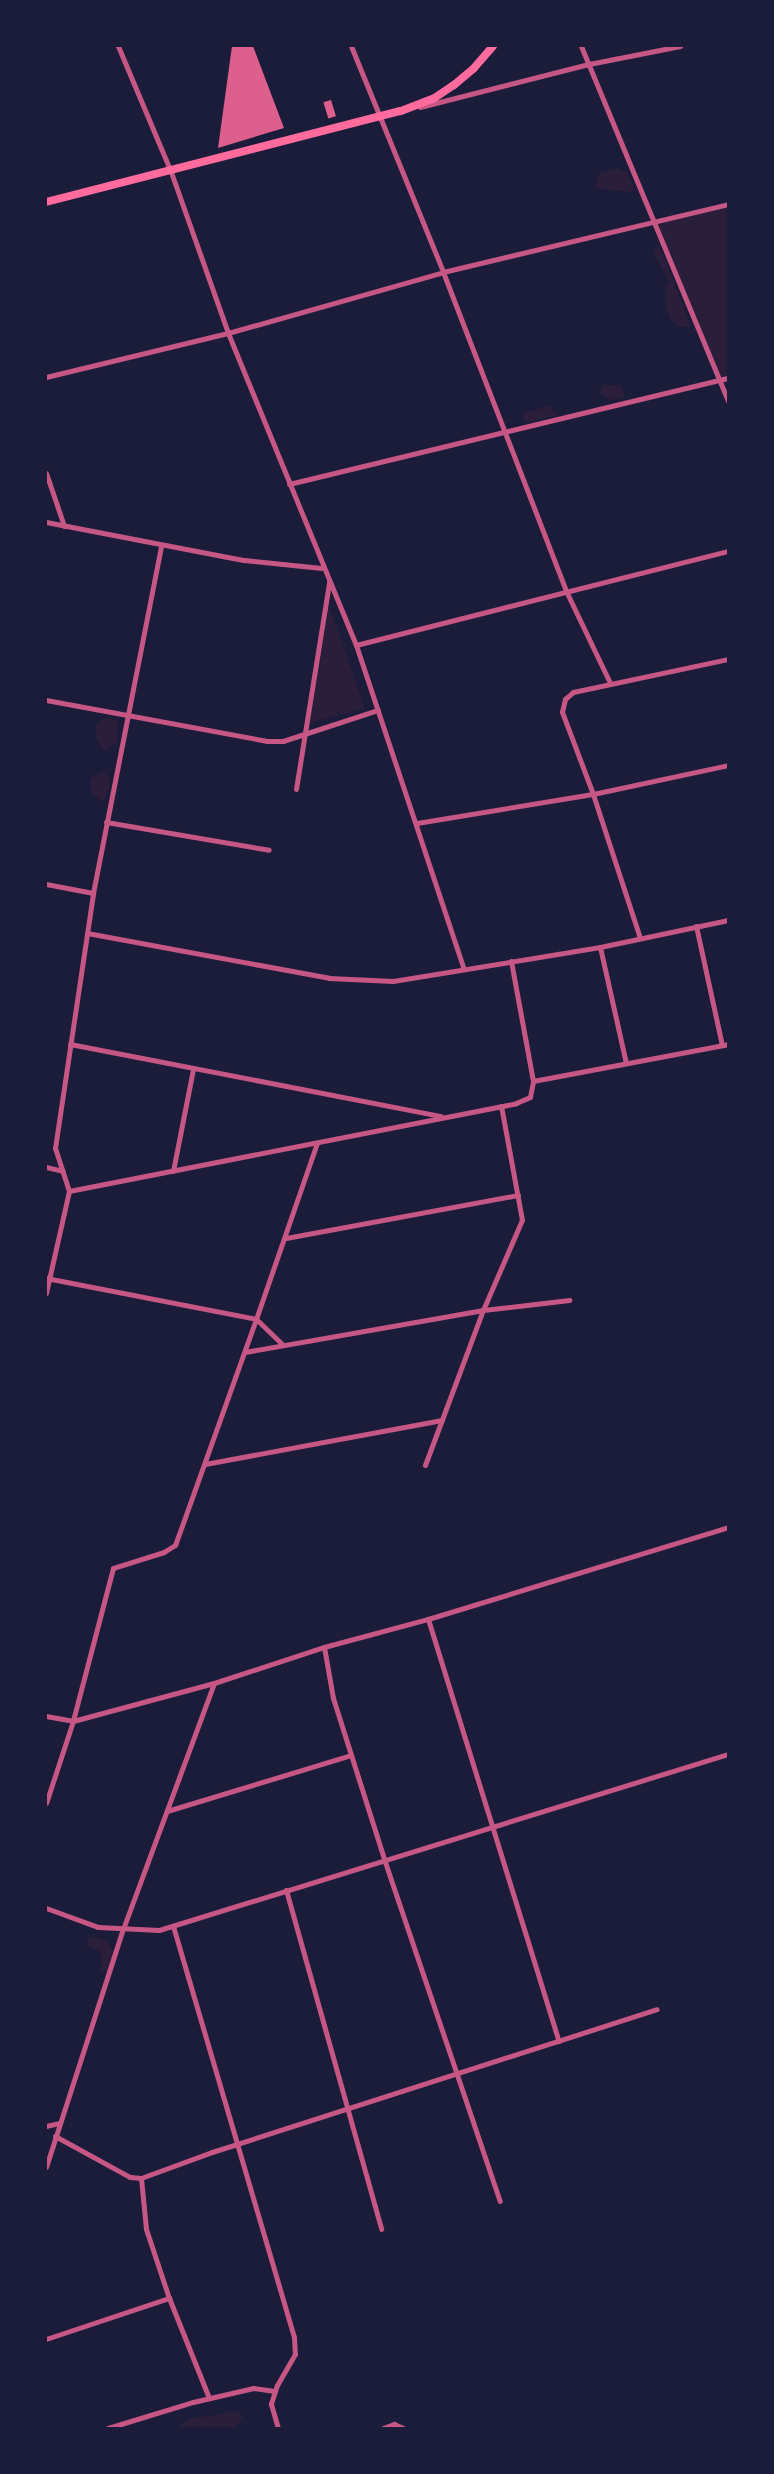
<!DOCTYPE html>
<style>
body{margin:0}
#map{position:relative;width:774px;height:2474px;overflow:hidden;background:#1b1b3a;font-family:Lato,sans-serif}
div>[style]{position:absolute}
.green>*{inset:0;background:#2a1e3b}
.building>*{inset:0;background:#dd5f8e;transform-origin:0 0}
.minor>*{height:5px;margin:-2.5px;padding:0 2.5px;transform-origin:2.5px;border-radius:2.5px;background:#c65784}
.primary>*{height:8px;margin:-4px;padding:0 4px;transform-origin:4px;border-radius:4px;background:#ff6b9d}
span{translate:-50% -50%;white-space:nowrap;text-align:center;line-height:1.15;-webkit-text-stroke:6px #1b1b3a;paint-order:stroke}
.frame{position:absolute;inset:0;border:47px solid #1b1b3a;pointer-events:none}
</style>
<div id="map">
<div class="green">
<div style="clip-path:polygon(617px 168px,627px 172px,635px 189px,629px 192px,595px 188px,599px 173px)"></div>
<div style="clip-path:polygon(728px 204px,728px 378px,720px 380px,654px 221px)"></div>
<div style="clip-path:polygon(657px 246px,663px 253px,691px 327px,679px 327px,670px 318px,665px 306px,666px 291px,662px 284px,666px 287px,669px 282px,656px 258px,654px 251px)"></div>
<div style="clip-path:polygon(603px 384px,621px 386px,625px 398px,611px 400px,599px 392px)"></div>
<div style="clip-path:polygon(550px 406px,558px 415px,525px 423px,522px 413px)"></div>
<div style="clip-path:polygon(329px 606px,365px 708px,310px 723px)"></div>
<div style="clip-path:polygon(106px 717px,118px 721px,117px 742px,104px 752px,96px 738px,96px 724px)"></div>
<div style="clip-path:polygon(103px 771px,111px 780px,104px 802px,92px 795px,90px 779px)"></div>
<div style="clip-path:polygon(97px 1937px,108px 1942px,115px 1956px,107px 1974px,101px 1969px,101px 1952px,87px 1946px,89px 1938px)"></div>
<div style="clip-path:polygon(238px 2411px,243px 2416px,235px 2428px,178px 2428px,189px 2419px)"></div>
</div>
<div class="building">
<div style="clip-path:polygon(232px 46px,253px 46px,284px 128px,218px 148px)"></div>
<div style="left:331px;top:100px;width:17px;height:8px;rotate:73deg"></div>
</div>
<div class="minor">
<div style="left:118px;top:46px;width:137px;rotate:67.2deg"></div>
<div style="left:171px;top:172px;width:171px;rotate:70.5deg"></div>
<div style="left:228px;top:333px;width:337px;rotate:67.7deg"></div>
<div style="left:356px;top:645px;width:339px;rotate:71.6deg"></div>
<div style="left:351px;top:46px;width:244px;rotate:67.8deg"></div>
<div style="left:443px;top:272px;width:342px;rotate:68.9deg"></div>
<div style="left:566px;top:591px;width:102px;rotate:64.4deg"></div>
<div style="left:581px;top:46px;width:384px;rotate:67.5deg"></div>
<div style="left:420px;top:107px;width:174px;rotate:-14.3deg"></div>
<div style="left:589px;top:64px;width:93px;rotate:-11.2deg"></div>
<div style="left:46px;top:377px;width:187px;rotate:-13.6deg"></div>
<div style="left:228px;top:333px;width:223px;rotate:-15.8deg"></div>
<div style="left:443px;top:272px;width:293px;rotate:-13.4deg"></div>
<div style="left:46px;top:473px;width:56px;rotate:71.2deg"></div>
<div style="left:289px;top:484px;width:452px;rotate:-13.6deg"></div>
<div style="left:46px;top:522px;width:202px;rotate:10.9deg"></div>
<div style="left:244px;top:560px;width:78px;rotate:5.9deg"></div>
<div style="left:356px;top:645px;width:384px;rotate:-14.2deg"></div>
<div style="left:46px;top:700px;width:225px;rotate:10.5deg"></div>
<div style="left:267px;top:741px;width:16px"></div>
<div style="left:283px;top:741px;width:100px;rotate:-18.1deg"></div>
<div style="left:296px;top:789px;width:210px;rotate:-80.9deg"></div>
<div style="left:106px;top:822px;width:165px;rotate:9.7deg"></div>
<div style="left:417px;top:823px;width:178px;rotate:-9.4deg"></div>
<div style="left:593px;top:794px;width:138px;rotate:-12.1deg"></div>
<div style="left:46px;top:884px;width:48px;rotate:10.8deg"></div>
<div style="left:696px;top:926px;width:122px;rotate:77.7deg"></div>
<div style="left:87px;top:933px;width:246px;rotate:10.5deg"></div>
<div style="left:329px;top:978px;width:64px;rotate:2.7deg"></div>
<div style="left:393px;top:981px;width:210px;rotate:-9.3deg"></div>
<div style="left:600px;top:947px;width:131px;rotate:-11.9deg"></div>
<div style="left:640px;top:938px;width:151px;rotate:-108.1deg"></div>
<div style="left:593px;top:794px;width:88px;rotate:-110.7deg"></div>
<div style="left:562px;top:712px;width:13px;rotate:-77deg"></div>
<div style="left:565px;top:699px;width:11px;rotate:-41deg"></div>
<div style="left:573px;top:692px;width:158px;rotate:-12deg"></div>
<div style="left:600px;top:947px;width:119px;rotate:77.4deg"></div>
<div style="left:70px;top:1044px;width:378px;rotate:11deg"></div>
<div style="left:533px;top:1081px;width:198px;rotate:-10.7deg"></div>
<div style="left:46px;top:1167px;width:17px;rotate:13deg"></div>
<div style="left:173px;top:1171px;width:104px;rotate:-78.9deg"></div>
<div style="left:69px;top:1191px;width:456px;rotate:-11.1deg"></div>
<div style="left:516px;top:1103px;width:15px;rotate:-23deg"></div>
<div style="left:530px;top:1097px;width:16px;rotate:-79deg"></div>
<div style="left:533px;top:1081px;width:122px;rotate:-100.4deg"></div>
<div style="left:286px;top:1238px;width:236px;rotate:-10.5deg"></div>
<div style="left:46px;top:1278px;width:214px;rotate:11deg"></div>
<div style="left:256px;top:1319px;width:240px;rotate:109.7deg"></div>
<div style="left:175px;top:1545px;width:13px;rotate:148deg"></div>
<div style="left:164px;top:1552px;width:53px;rotate:162.6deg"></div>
<div style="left:113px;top:1568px;width:158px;rotate:104.7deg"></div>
<div style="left:73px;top:1721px;width:86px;rotate:108.2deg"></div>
<div style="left:46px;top:1293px;width:105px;rotate:-77.3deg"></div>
<div style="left:69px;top:1191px;width:45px;rotate:-108deg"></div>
<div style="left:55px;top:1148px;width:258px;rotate:-81.5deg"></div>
<div style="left:93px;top:893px;width:354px;rotate:-78.9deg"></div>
<div style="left:283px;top:1345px;width:37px;rotate:-136deg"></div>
<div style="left:256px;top:1319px;width:186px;rotate:-70.9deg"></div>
<div style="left:245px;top:1352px;width:242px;rotate:-10deg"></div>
<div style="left:483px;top:1310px;width:87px;rotate:-6.6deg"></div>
<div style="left:205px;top:1464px;width:241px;rotate:-10.5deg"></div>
<div style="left:425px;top:1465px;width:165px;rotate:-69.5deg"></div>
<div style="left:483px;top:1310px;width:98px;rotate:-66.6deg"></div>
<div style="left:522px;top:1220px;width:116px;rotate:-100.4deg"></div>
<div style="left:428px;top:1619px;width:442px;rotate:72.8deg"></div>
<div style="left:324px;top:1647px;width:52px;rotate:80deg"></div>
<div style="left:333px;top:1698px;width:169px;rotate:72.4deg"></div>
<div style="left:384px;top:1859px;width:361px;rotate:71.3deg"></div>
<div style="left:46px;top:1716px;width:27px;rotate:10deg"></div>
<div style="left:73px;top:1721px;width:146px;rotate:-15.1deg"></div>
<div style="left:214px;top:1683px;width:116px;rotate:-18.1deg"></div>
<div style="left:324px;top:1647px;width:108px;rotate:-15.1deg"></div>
<div style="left:428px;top:1619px;width:314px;rotate:-17deg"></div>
<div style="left:167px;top:1811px;width:192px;rotate:-16.9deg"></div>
<div style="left:286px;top:1890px;width:352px;rotate:74.3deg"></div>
<div style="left:46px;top:1908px;width:55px;rotate:20.1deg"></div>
<div style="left:98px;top:1927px;width:61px;rotate:2.8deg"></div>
<div style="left:159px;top:1930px;width:596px;rotate:-17.19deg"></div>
<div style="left:173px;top:1926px;width:428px;rotate:73.6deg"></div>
<div style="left:294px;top:2337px;width:17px;rotate:87deg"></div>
<div style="left:295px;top:2354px;width:36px;rotate:120deg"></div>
<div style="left:277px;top:2385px;width:20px;rotate:108deg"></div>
<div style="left:271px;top:2404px;width:25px;rotate:74deg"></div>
<div style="left:46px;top:2126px;width:13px;rotate:-13deg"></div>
<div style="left:55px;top:2136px;width:85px;rotate:28.7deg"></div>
<div style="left:130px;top:2177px;width:11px;rotate:5deg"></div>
<div style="left:141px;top:2178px;width:76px;rotate:-20.1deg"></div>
<div style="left:212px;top:2152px;width:467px;rotate:-17.8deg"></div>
<div style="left:46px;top:2167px;width:250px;rotate:-72.1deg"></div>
<div style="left:123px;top:1929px;width:262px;rotate:-69.7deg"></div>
<div style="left:141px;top:2178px;width:51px;rotate:84.4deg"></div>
<div style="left:146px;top:2229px;width:73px;rotate:71.6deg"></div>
<div style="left:169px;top:2298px;width:108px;rotate:68.2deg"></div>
<div style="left:46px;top:2339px;width:130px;rotate:-18.4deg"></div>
<div style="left:108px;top:2428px;width:89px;rotate:-17deg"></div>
<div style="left:193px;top:2402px;width:62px;rotate:-13.1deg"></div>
<div style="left:253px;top:2388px;width:22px;rotate:8deg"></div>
<div style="left:383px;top:2428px;width:12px;rotate:-20deg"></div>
<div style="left:394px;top:2424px;width:10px;rotate:24deg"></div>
</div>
<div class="primary">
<div style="left:46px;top:202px;width:366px;rotate:-14.4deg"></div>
<div style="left:401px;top:111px;width:34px;rotate:-21deg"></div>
<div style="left:433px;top:99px;width:25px;rotate:-34deg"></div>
<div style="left:454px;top:85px;width:26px;rotate:-40deg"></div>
<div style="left:474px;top:68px;width:29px;rotate:-49deg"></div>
</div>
<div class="frame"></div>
</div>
